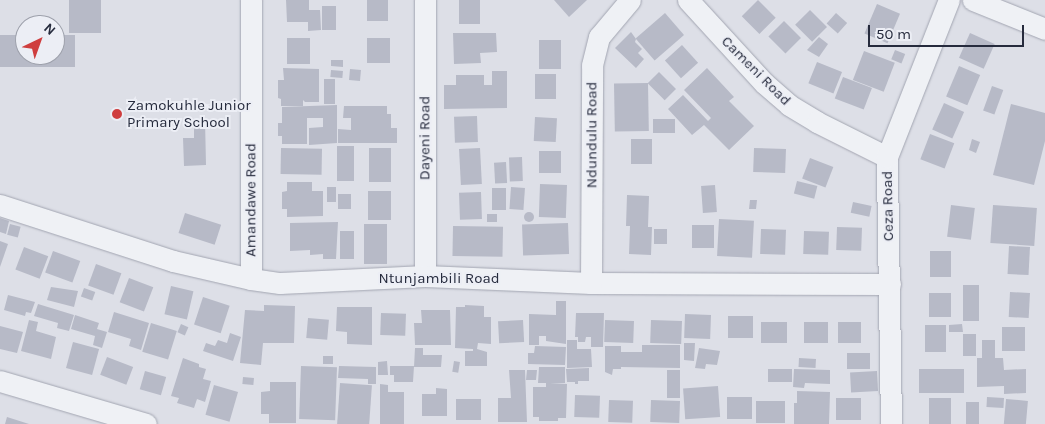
<!DOCTYPE html>
<style>
body{margin:0}
#map{position:relative;width:1045px;height:424px;overflow:hidden;background:#dddfe7;font-family:Karla,sans-serif}
div>[style]{position:absolute}
.building>*{inset:0;background:#b7bac7;transform-origin:0 0}
.round{border-radius:50%}
.roads{filter:drop-shadow(0 0 1px #a2a5b1) drop-shadow(0 0 1px #a2a5b1)}
.street>*{height:21px;margin:-10.5px;padding:0 10.5px;transform-origin:10.5px;border-radius:10.5px;background:#eff1f5}
.dots>*{width:14px;height:14px;translate:-50% -50%;box-sizing:border-box;border:2px solid #eceef5;border-radius:50%}
span{translate:-50% -50%;white-space:nowrap;text-align:center;line-height:1.15;-webkit-text-stroke:4px #eceef5;paint-order:stroke}
.street-label{font-size:15px;color:#262b3d}
.poi-label{font-size:15px;color:#262b3d}
.left{translate:0 -50%;text-align:left}
.north{position:absolute;left:15px;top:15px;width:50px;height:50px;box-sizing:border-box;background:#eceef5;border:1px solid #9da0ab;border-radius:50%;rotate:42deg;font-size:14px;font-weight:700;line-height:20px;text-align:center;color:#262b3d}
.north::after{content:'';display:block;margin:auto;width:18px;height:22px;background:#cf3e3f;clip-path:polygon(50% 0,100% 100%,50% 72%,0 100%)}
.scale{position:absolute;left:868px;top:25px;width:156px;height:22px;box-sizing:border-box;border:2px solid #262b3d;border-top:0;padding-left:6px;font-size:15px;line-height:18px;white-space:nowrap;color:#262b3d;-webkit-text-stroke:4px #eceef5;paint-order:stroke}
</style>
<div id="map">
<div class="building">
<div style="left:69px;top:0;width:32px;height:33px"></div>
<div style="clip-path:polygon(286px 0,309px 0,309px 10px,320px 10px,321px 30px,308px 31px,308px 22px,287px 22px)"></div>
<div style="left:367px;top:0;width:21px;height:21px"></div>
<div style="left:459px;top:0;width:21px;height:24px"></div>
<div style="clip-path:polygon(554px 0,587px 0,569px 17px)"></div>
<div style="left:758px;top:0;width:25px;height:23px;rotate:45deg"></div>
<div style="left:877px;top:4px;width:25px;height:32px;rotate:23deg"></div>
<div style="left:322px;top:6px;width:14px;height:24px"></div>
<div style="left:810px;top:10px;width:24px;height:21px;rotate:45deg"></div>
<div style="left:665px;top:13px;width:29px;height:39px;rotate:49deg"></div>
<div style="left:836px;top:13px;width:15px;height:14px;rotate:42deg"></div>
<div style="left:784px;top:21px;width:24px;height:22px;rotate:45deg"></div>
<div style="clip-path:polygon(631px 32px,636px 39px,635px 42px,642px 49px,638px 53px,644px 59px,636px 68px,615px 48px)"></div>
<div style="clip-path:polygon(453px 33px,496px 33px,497px 52px,480px 53px,481px 63px,454px 64px)"></div>
<div style="left:970px;top:33px;width:27px;height:27px;rotate:24deg"></div>
<div style="clip-path:polygon(0 35px,25px 35px,25px 55px,55px 55px,55px 35px,75px 35px,75px 67px,0 67px)"></div>
<div style="clip-path:polygon(819px 37px,828px 44px,819px 57px,807px 50px)"></div>
<div style="left:287px;top:38px;width:23px;height:26px"></div>
<div style="left:367px;top:38px;width:23px;height:25px"></div>
<div style="left:539px;top:40px;width:22px;height:29px"></div>
<div style="left:682px;top:45px;width:24px;height:23px;rotate:48deg"></div>
<div style="left:895px;top:50px;width:11px;height:10px;rotate:22deg"></div>
<div style="left:864px;top:51px;width:33px;height:31px;rotate:21deg"></div>
<div style="clip-path:polygon(331px 60px,343px 60px,343px 67px,331px 66px)"></div>
<div style="left:817px;top:62px;width:27px;height:23px;rotate:22deg"></div>
<div style="left:959px;top:66px;width:23px;height:33px;rotate:23deg"></div>
<div style="clip-path:polygon(283px 68px,319px 69px,319px 102px,305px 102px,303px 100px,303px 106px,281px 106px,281px 99px,278px 98px,278px 80px,284px 80px)"></div>
<div style="clip-path:polygon(707px 68px,734px 97px,729px 101px,754px 126px,729px 150px,704px 125px,692px 135px,668px 109px,683px 95px,708px 121px,711px 118px,684px 90px)"></div>
<div style="left:350px;top:69px;width:11px;height:11px;rotate:5deg"></div>
<div style="left:331px;top:70px;width:12px;height:7px;rotate:5deg"></div>
<div style="clip-path:polygon(492px 71px,507px 71px,507px 108px,444px 109px,444px 85px,456px 85px,456px 75px,484px 75px,484px 85px,492px 85px)"></div>
<div style="left:659px;top:72px;width:24px;height:16px;rotate:45deg"></div>
<div style="left:535px;top:74px;width:21px;height:25px"></div>
<div style="left:843px;top:77px;width:31px;height:23px;rotate:21deg"></div>
<div style="left:324px;top:79px;width:11px;height:25px"></div>
<div style="left:648px;top:83px;width:48px;height:34px;rotate:89deg"></div>
<div style="left:992px;top:86px;width:12px;height:26px;rotate:20deg"></div>
<div style="left:944px;top:103px;width:22px;height:29px;rotate:24deg"></div>
<div style="clip-path:polygon(1011px 104px,1045px 113px,1045px 141px,1034px 185px,993px 175px)"></div>
<div style="clip-path:polygon(337px 105px,337px 143px,309px 145px,309px 128px,323px 127px,323px 118px,307px 118px,307px 144px,282px 144px,282px 136px,278px 136px,278px 123px,282px 123px,282px 107px)"></div>
<div style="clip-path:polygon(344px 106px,387px 106px,387px 114px,391px 114px,391px 128px,397px 128px,397px 143px,338px 143px,338px 129px,351px 130px,351px 118px,343px 118px)"></div>
<div style="left:477px;top:116px;width:26px;height:23px;rotate:88deg"></div>
<div style="left:535px;top:117px;width:22px;height:24px;rotate:3deg"></div>
<div style="clip-path:polygon(205px 119px,206px 165px,184px 166px,183px 138px,194px 138px,194px 120px)"></div>
<div style="left:653px;top:119px;width:22px;height:14px"></div>
<div style="left:930px;top:134px;width:26px;height:27px;rotate:21deg"></div>
<div style="left:631px;top:139px;width:21px;height:25px"></div>
<div style="clip-path:polygon(972px 139px,980px 142px,976px 153px,969px 150px)"></div>
<div style="left:337px;top:146px;width:17px;height:35px"></div>
<div style="left:281px;top:148px;width:41px;height:26px;rotate:1deg"></div>
<div style="left:369px;top:148px;width:22px;height:34px"></div>
<div style="left:480px;top:148px;width:36px;height:21px;rotate:87deg"></div>
<div style="left:754px;top:148px;width:32px;height:24px;rotate:2deg"></div>
<div style="left:539px;top:151px;width:22px;height:22px"></div>
<div style="left:522px;top:157px;width:24px;height:13px;rotate:88deg"></div>
<div style="left:810px;top:158px;width:25px;height:22px;rotate:21deg"></div>
<div style="left:506px;top:162px;width:21px;height:12px;rotate:87deg"></div>
<div style="left:797px;top:181px;width:21px;height:13px;rotate:14deg"></div>
<div style="clip-path:polygon(287px 182px,312px 182px,312px 191px,323px 191px,323px 216px,287px 217px,287px 209px,282px 209px,282px 192px,287px 191px)"></div>
<div style="left:540px;top:184px;width:27px;height:33px;rotate:2deg"></div>
<div style="left:715px;top:185px;width:27px;height:14px;rotate:86deg"></div>
<div style="left:327px;top:187px;width:9px;height:15px"></div>
<div style="left:511px;top:187px;width:14px;height:22px;rotate:4deg"></div>
<div style="left:492px;top:188px;width:14px;height:22px"></div>
<div style="left:368px;top:191px;width:23px;height:29px"></div>
<div style="left:481px;top:192px;width:27px;height:22px;rotate:88deg"></div>
<div style="left:338px;top:194px;width:13px;height:15px"></div>
<div style="clip-path:polygon(627px 195px,649px 196px,648px 227px,652px 227px,651px 255px,629px 254px,630px 226px,626px 226px)"></div>
<div style="clip-path:polygon(750px 200px,757px 200px,756px 209px,749px 209px)"></div>
<div style="left:853px;top:202px;width:19px;height:11px;rotate:12deg"></div>
<div style="left:951px;top:205px;width:24px;height:32px;rotate:7deg"></div>
<div style="left:993px;top:205px;width:44px;height:38px;rotate:4deg"></div>
<div class="round" style="left:524px;top:212px;width:10px;height:10px"></div>
<div style="left:185px;top:213px;width:38px;height:21px;rotate:18deg"></div>
<div style="left:487px;top:214px;width:10px;height:8px"></div>
<div style="clip-path:polygon(0 218px,9px 221px,6px 234px,0 232px)"></div>
<div style="left:719px;top:219px;width:35px;height:37px;rotate:3deg"></div>
<div style="clip-path:polygon(338px 222px,336px 259px,323px 259px,323px 254px,310px 255px,310px 250px,290px 251px,290px 223px)"></div>
<div style="left:568px;top:223px;width:31px;height:46px;rotate:88deg"></div>
<div style="left:10px;top:224px;width:11px;height:11px;rotate:15deg"></div>
<div style="left:364px;top:224px;width:23px;height:40px"></div>
<div style="left:692px;top:225px;width:22px;height:23px"></div>
<div style="left:453px;top:226px;width:50px;height:30px;rotate:1deg"></div>
<div style="left:837px;top:227px;width:25px;height:23px;rotate:2deg"></div>
<div style="left:654px;top:229px;width:13px;height:15px"></div>
<div style="left:761px;top:229px;width:25px;height:25px;rotate:2deg"></div>
<div style="left:340px;top:231px;width:14px;height:28px"></div>
<div style="left:804px;top:231px;width:25px;height:23px;rotate:2deg"></div>
<div style="clip-path:polygon(0 241px,8px 244px,0 267px)"></div>
<div style="left:1009px;top:246px;width:21px;height:28px;rotate:3deg"></div>
<div style="left:24px;top:247px;width:26px;height:24px;rotate:21deg"></div>
<div style="left:53px;top:251px;width:29px;height:23px;rotate:20deg"></div>
<div style="left:930px;top:251px;width:21px;height:26px"></div>
<div style="left:96px;top:264px;width:27px;height:23px;rotate:20deg"></div>
<div style="left:129px;top:278px;width:26px;height:26px;rotate:21deg"></div>
<div style="left:963px;top:285px;width:16px;height:36px"></div>
<div style="left:171px;top:286px;width:23px;height:29px;rotate:13deg"></div>
<div style="clip-path:polygon(51px 287px,78px 291px,74px 307px,47px 300px)"></div>
<div style="left:84px;top:288px;width:12px;height:9px;rotate:20deg"></div>
<div style="left:1010px;top:292px;width:20px;height:25px;rotate:3deg"></div>
<div style="left:929px;top:293px;width:22px;height:24px"></div>
<div style="clip-path:polygon(8px 295px,35px 302px,31px 313px,26px 312px,25px 316px,4px 310px)"></div>
<div style="left:203px;top:297px;width:28px;height:29px;rotate:18deg"></div>
<div style="clip-path:polygon(556px 301px,566px 301px,566px 344px,546px 341px,546px 336px,539px 336px,539px 345px,529px 345px,529px 314px,556px 315px)"></div>
<div style="clip-path:polygon(38px 304px,74px 315px,69px 331px,57px 328px,58px 323px,34px 316px)"></div>
<div style="clip-path:polygon(264px 305px,295px 306px,294px 343px,263px 343px,261px 365px,240px 363px,245px 310px,264px 311px)"></div>
<div style="clip-path:polygon(465px 305px,484px 306px,484px 317px,491px 317px,491px 344px,478px 343px,477px 349px,487px 352px,487px 366px,465px 366px,465px 351px,473px 351px,473px 349px,455px 348px,456px 307px,465px 307px)"></div>
<div style="clip-path:polygon(337px 307px,372px 307px,372px 345px,347px 344px,347px 332px,336px 331px)"></div>
<div style="clip-path:polygon(421px 310px,450px 310px,451px 345px,415px 345px,414px 323px,422px 323px)"></div>
<div style="clip-path:polygon(114px 312px,149px 323px,141px 350px,129px 346px,131px 339px,108px 332px)"></div>
<div style="left:381px;top:313px;width:25px;height:22px;rotate:2deg"></div>
<div style="clip-path:polygon(576px 313px,604px 313px,603px 347px,591px 347px,591px 337px,586px 337px,585px 342px,578px 342px,578px 337px,575px 337px)"></div>
<div style="left:685px;top:314px;width:26px;height:24px;rotate:2deg"></div>
<div style="clip-path:polygon(75px 315px,99px 323px,97px 329px,107px 332px,102px 348px,93px 345px,95px 336px,71px 329px)"></div>
<div style="left:728px;top:316px;width:25px;height:22px"></div>
<div style="left:308px;top:318px;width:21px;height:20px;rotate:5deg"></div>
<div style="clip-path:polygon(29px 320px,38px 322px,36px 331px,56px 337px,51px 359px,21px 351px)"></div>
<div style="left:523px;top:320px;width:22px;height:25px;rotate:87deg"></div>
<div style="left:605px;top:320px;width:29px;height:22px;rotate:2deg"></div>
<div style="left:651px;top:320px;width:31px;height:23px;rotate:2deg"></div>
<div style="left:761px;top:322px;width:26px;height:21px"></div>
<div style="left:804px;top:322px;width:24px;height:21px"></div>
<div style="left:838px;top:322px;width:23px;height:21px"></div>
<div style="left:151px;top:323px;width:27px;height:30px;rotate:17deg"></div>
<div style="left:181px;top:324px;width:8px;height:9px;rotate:23deg"></div>
<div style="clip-path:polygon(962px 324px,963px 332px,949px 332px,949px 325px)"></div>
<div style="left:925px;top:325px;width:21px;height:27px"></div>
<div style="clip-path:polygon(0 326px,23px 332px,17px 353px,0 349px)"></div>
<div style="left:1002px;top:327px;width:23px;height:24px"></div>
<div style="clip-path:polygon(230px 333px,241px 337px,233px 361px,203px 351px,206px 343px,215px 346px,218px 340px,227px 343px)"></div>
<div style="left:963px;top:334px;width:13px;height:22px"></div>
<div style="clip-path:polygon(567px 340px,577px 340px,577px 349px,591px 349px,592px 367px,567px 368px)"></div>
<div style="clip-path:polygon(982px 340px,995px 340px,995px 358px,1003px 358px,1004px 370px,1026px 369px,1026px 393px,1004px 394px,1004px 386px,977px 387px,977px 358px,982px 358px)"></div>
<div style="left:73px;top:342px;width:27px;height:27px;rotate:15deg"></div>
<div style="clip-path:polygon(684px 343px,695px 343px,694px 361px,684px 360px)"></div>
<div style="clip-path:polygon(642px 345px,680px 345px,680px 368px,621px 367px,621px 369px,613px 369px,612px 375px,605px 372px,605px 346px,621px 346px,621px 352px,642px 352px)"></div>
<div style="clip-path:polygon(535px 346px,566px 347px,565px 365px,528px 364px,528px 353px,534px 353px)"></div>
<div style="clip-path:polygon(415px 348px,423px 348px,423px 355px,442px 355px,441px 367px,414px 367px)"></div>
<div style="clip-path:polygon(699px 348px,720px 351px,717px 365px,706px 364px,705px 369px,695px 368px)"></div>
<div style="left:847px;top:353px;width:23px;height:16px"></div>
<div style="left:323px;top:356px;width:10px;height:8px"></div>
<div style="left:107px;top:357px;width:28px;height:19px;rotate:21deg"></div>
<div style="clip-path:polygon(183px 358px,199px 364px,199px 367px,206px 369px,203px 379px,211px 381px,205px 402px,197px 399px,194px 408px,177px 403px,179px 398px,171px 396px)"></div>
<div style="left:799px;top:358px;width:17px;height:9px;rotate:3deg"></div>
<div style="clip-path:polygon(387px 361px,388px 375px,378px 375px,378px 362px)"></div>
<div style="left:454px;top:361px;width:6px;height:11px;rotate:9deg"></div>
<div style="left:301px;top:366px;width:36px;height:53px;rotate:2deg"></div>
<div style="clip-path:polygon(339px 366px,376px 367px,376px 384px,368px 384px,368px 379px,338px 378px)"></div>
<div style="clip-path:polygon(390px 366px,414px 366px,413px 382px,394px 382px,394px 375px,390px 375px)"></div>
<div style="clip-path:polygon(539px 367px,565px 367px,565px 383px,550px 383px,567px 384px,566px 418px,558px 418px,558px 421px,539px 421px,539px 417px,533px 417px,533px 387px,546px 387px,546px 383px,538px 383px)"></div>
<div style="clip-path:polygon(589px 368px,589px 381px,578px 381px,578px 384px,575px 384px,575px 382px,567px 382px,566px 369px)"></div>
<div style="left:768px;top:369px;width:24px;height:13px"></div>
<div style="clip-path:polygon(794px 369px,830px 370px,830px 384px,805px 383px,804px 388px,793px 387px)"></div>
<div style="left:919px;top:369px;width:45px;height:24px"></div>
<div style="clip-path:polygon(509px 370px,525px 370px,527px 422px,498px 422px,498px 398px,511px 398px)"></div>
<div style="clip-path:polygon(527px 370px,537px 370px,536px 380px,526px 380px)"></div>
<div style="left:667px;top:370px;width:13px;height:28px"></div>
<div style="left:145px;top:371px;width:22px;height:19px;rotate:16deg"></div>
<div style="left:877px;top:371px;width:20px;height:27px;rotate:87deg"></div>
<div style="left:243px;top:377px;width:11px;height:7px;rotate:5deg"></div>
<div style="clip-path:polygon(270px 382px,296px 382px,296px 423px,269px 423px,269px 414px,261px 414px,261px 392px,270px 391px)"></div>
<div style="left:340px;top:383px;width:32px;height:41px;rotate:4deg"></div>
<div style="clip-path:polygon(380px 384px,388px 385px,388px 392px,404px 392px,404px 424px,380px 424px)"></div>
<div style="left:214px;top:385px;width:25px;height:31px;rotate:16deg"></div>
<div style="left:718px;top:386px;width:31px;height:35px;rotate:86deg"></div>
<div style="clip-path:polygon(436px 388px,447px 389px,447px 416px,422px 416px,422px 394px,436px 394px)"></div>
<div style="clip-path:polygon(797px 391px,830px 392px,829px 424px,794px 424px,794px 403px,797px 403px)"></div>
<div style="left:575px;top:395px;width:25px;height:22px;rotate:2deg"></div>
<div style="left:727px;top:397px;width:25px;height:22px"></div>
<div style="left:987px;top:397px;width:17px;height:10px;rotate:3deg"></div>
<div style="left:836px;top:398px;width:25px;height:22px"></div>
<div style="left:929px;top:398px;width:22px;height:26px"></div>
<div style="left:456px;top:399px;width:25px;height:21px"></div>
<div style="left:1006px;top:399px;width:22px;height:25px;rotate:5deg"></div>
<div style="left:609px;top:400px;width:24px;height:22px;rotate:2deg"></div>
<div style="left:651px;top:400px;width:29px;height:22px;rotate:2deg"></div>
<div style="left:785px;top:401px;width:22px;height:29px;rotate:90deg"></div>
<div style="left:966px;top:402px;width:13px;height:22px"></div>
<div style="clip-path:polygon(7px 417px,29px 424px,5px 424px)"></div>
</div>
<div class="roads">
<div class="street">
<div style="left:425px;top:0;width:276px;rotate:90deg"></div>
<div style="left:688px;top:0;width:113px;rotate:47.5deg"></div>
<div style="left:764px;top:83px;width:33px;rotate:41deg"></div>
<div style="left:789px;top:105px;width:33px;rotate:31deg"></div>
<div style="left:817px;top:122px;width:78px;rotate:26.6deg"></div>
<div style="left:973px;top:0;width:78px;rotate:21.9deg"></div>
<div style="left:0;top:205px;width:182px;rotate:17.9deg"></div>
<div style="left:173px;top:261px;width:80px;rotate:13deg"></div>
<div style="left:251px;top:279px;width:29px;rotate:8deg"></div>
<div style="left:280px;top:283px;width:145px;rotate:-2.8deg"></div>
<div style="left:425px;top:276px;width:166px;rotate:2.4deg"></div>
<div style="left:591px;top:283px;width:299px;rotate:0.2deg"></div>
<div style="left:251px;top:279px;width:279px;rotate:-90deg"></div>
<div style="left:591px;top:283px;width:218px;rotate:-89.7deg"></div>
<div style="left:592px;top:65px;width:29px;rotate:-76deg"></div>
<div style="left:599px;top:37px;width:48px;rotate:-50deg"></div>
<div style="left:0;top:381px;width:152px;rotate:16.4deg"></div>
<div style="left:891px;top:424px;width:267px;rotate:-90.9deg"></div>
<div style="left:887px;top:157px;width:169px;rotate:-68.5deg"></div>
</div>
</div>
<div class="dots">
<div style="left:117px;top:114px;background:#cf3e3f"></div>
</div>
<div class="street-label">
<span style="left:756px;top:71px;rotate:45deg">Cameni Road</span>
<span style="left:592px;top:135px;rotate:-90deg">Ndundulu Road</span>
<span style="left:425px;top:138px;rotate:-90deg">Dayeni Road</span>
<span style="left:251px;top:200px;rotate:-90deg">Amandawe Road</span>
<span style="left:888px;top:206px;rotate:-91deg">Ceza Road</span>
<span style="left:439px;top:279px">Ntunjambili Road</span>
</div>
<div class="poi-label">
<span class="left" style="left:127px;top:114px">Zamokuhle Junior<br>Primary School</span>
</div>
<div class="north">N</div>
<div class="scale">50 m</div>
</div>
